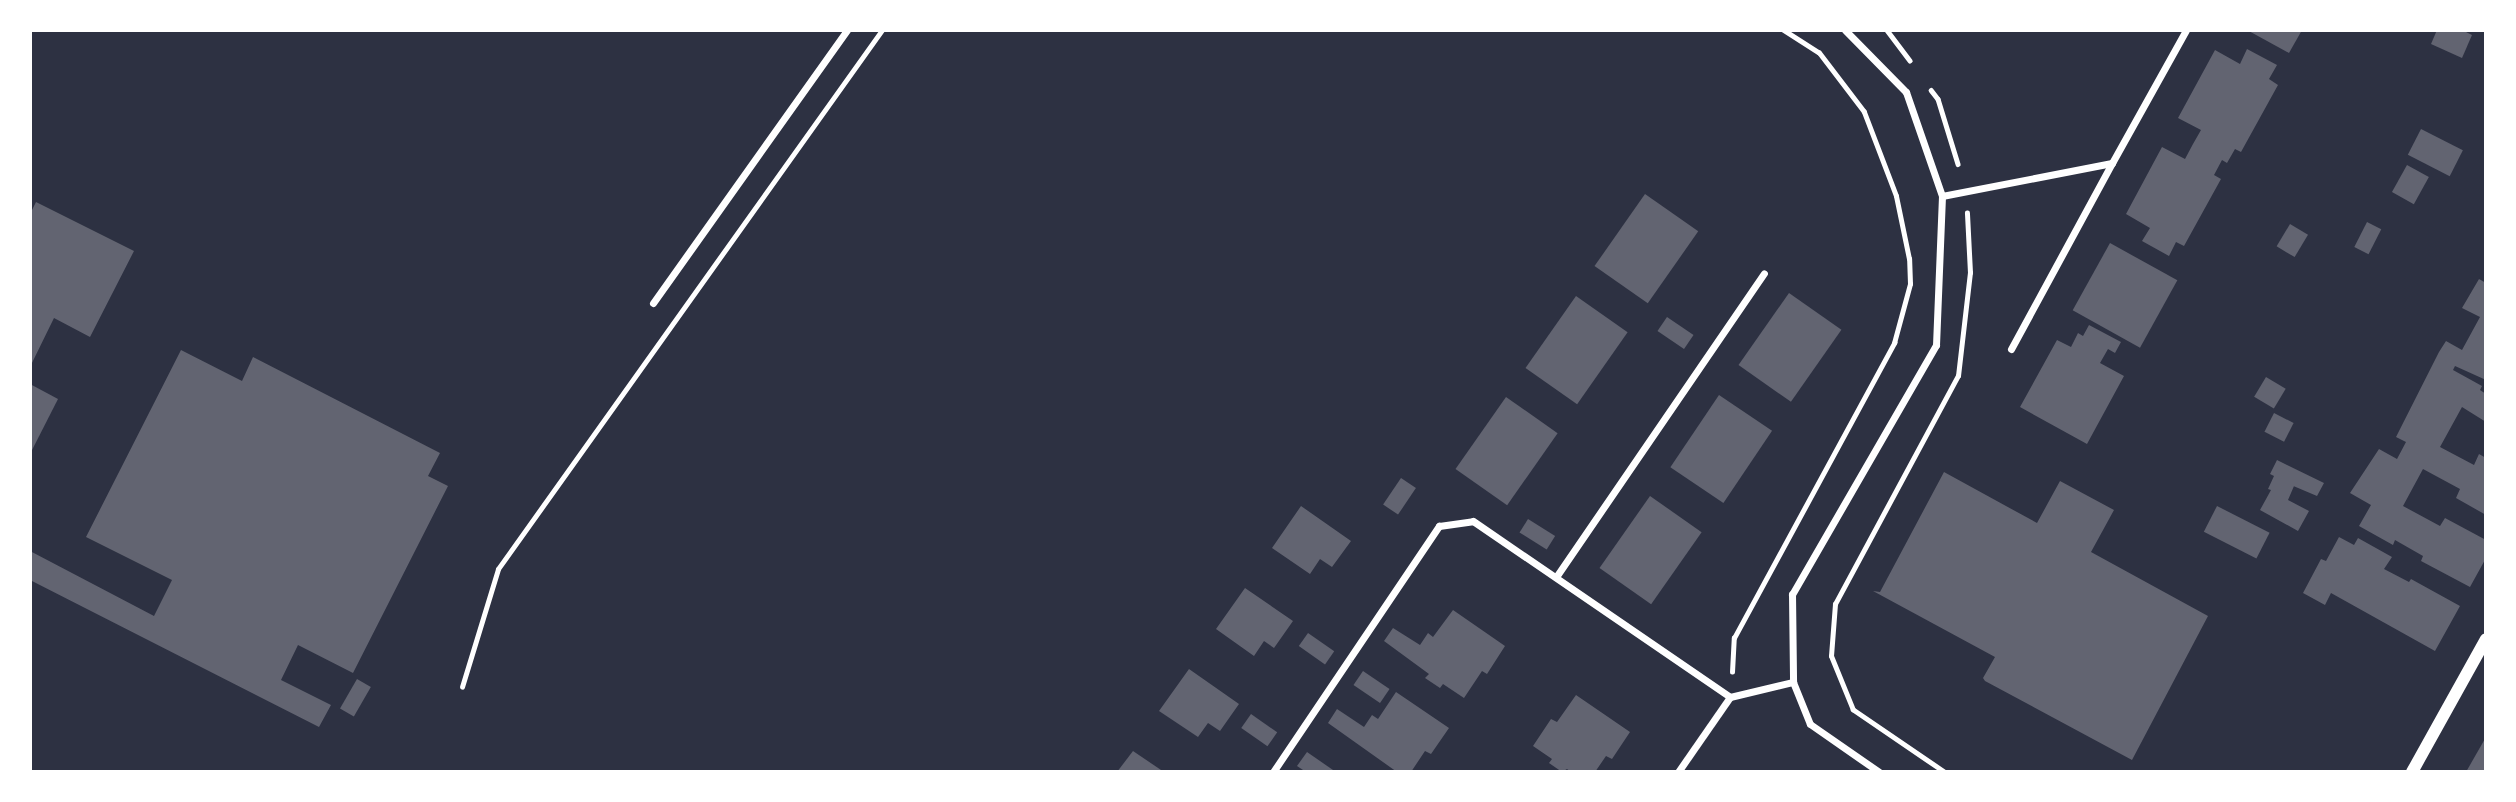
<!DOCTYPE html>
<style>
body{margin:0}
#map{position:relative;width:2516px;height:802px;overflow:hidden;background:#2d3142;font-family:Lora,serif}
div>[style]{position:absolute}
.building>*{inset:0;background:#626471;transform-origin:0 0}
.path>*{height:4.5px;margin:-2.25px;padding:0 2.25px;transform-origin:2.25px;border-radius:2.25px;background:#fff}
.minor>*{height:7px;margin:-3.5px;padding:0 3.5px;transform-origin:3.5px;border-radius:3.5px;background:#fff}
.tertiary>*{height:12px;margin:-6px;padding:0 6px;transform-origin:6px;border-radius:6px;background:#fff}
span{translate:-50% -50%;white-space:nowrap;text-align:center;line-height:1.15;-webkit-text-stroke:6px #fff;paint-order:stroke}
.frame{position:absolute;inset:0;border:32px solid #fff;pointer-events:none}
</style>
<div id="map">
<div class="building">
<div style="clip-path:polygon(2247px 30px,2302px 30px,2289px 53px)"></div>
<div style="clip-path:polygon(2437px 30px,2462px 30px,2472px 35px,2462px 58px,2431px 44px)"></div>
<div style="clip-path:polygon(2247px 49px,2277px 65px,2269px 79px,2278px 85px,2241px 152px,2235px 149px,2227px 163px,2222px 160px,2214px 175px,2221px 179px,2184px 246px,2176px 242px,2169px 256px,2142px 241px,2150px 228px,2126px 214px,2162px 147px,2185px 159px,2193px 144px,2201px 130px,2178px 118px,2215px 50px,2240px 64px)"></div>
<div style="left:2421px;top:129px;width:47px;height:29px;rotate:27deg"></div>
<div style="left:2407px;top:165px;width:25px;height:31px;rotate:29deg"></div>
<div style="left:1645px;top:194px;width:65px;height:88px;rotate:35deg"></div>
<div style="clip-path:polygon(36px 202px,134px 251px,90px 337px,54px 318px,30px 367px,30px 214px)"></div>
<div style="left:2367px;top:222px;width:16px;height:28px;rotate:27deg"></div>
<div style="left:2290px;top:224px;width:21px;height:26px;rotate:31deg"></div>
<div style="left:2110px;top:243px;width:77px;height:77px;rotate:29deg"></div>
<div style="clip-path:polygon(2479px 279px,2486px 283px,2486px 380px,2455px 366px,2453px 370px,2482px 386px,2480px 390px,2486px 394px,2486px 422px,2462px 407px,2440px 447px,2474px 465px,2479px 454px,2486px 458px,2486px 515px,2456px 498px,2460px 489px,2423px 469px,2403px 506px,2440px 526px,2445px 518px,2486px 540px,2486px 558px,2470px 587px,2421px 561px,2423px 556px,2395px 540px,2393px 545px,2359px 526px,2371px 505px,2350px 493px,2379px 449px,2397px 459px,2406px 442px,2396px 437px,2439px 352px,2446px 341px,2462px 350px,2480px 317px,2462px 308px)"></div>
<div style="left:1789px;top:293px;width:64px;height:88px;rotate:35deg"></div>
<div style="left:1576px;top:296px;width:63px;height:88px;rotate:35deg"></div>
<div style="left:1667px;top:317px;width:32px;height:17px;rotate:34deg"></div>
<div style="clip-path:polygon(2089px 325px,2121px 342px,2115px 353px,2108px 349px,2100px 363px,2124px 376px,2087px 444px,2020px 407px,2057px 340px,2071px 347px,2078px 333px,2083px 336px)"></div>
<div style="clip-path:polygon(181px 350px,242px 381px,253px 357px,440px 453px,428px 476px,448px 486px,353px 673px,298px 645px,281px 680px,331px 705px,319px 727px,30px 580px,30px 551px,154px 616px,172px 580px,86px 537px)"></div>
<div style="left:2266px;top:377px;width:23px;height:23px;rotate:31deg"></div>
<div style="clip-path:polygon(30px 384px,58px 399px,30px 454px)"></div>
<div style="left:1719px;top:395px;width:64px;height:87px;rotate:34deg"></div>
<div style="left:1506px;top:397px;width:63px;height:88px;rotate:35deg"></div>
<div style="left:2274px;top:413px;width:22px;height:21px;rotate:27deg"></div>
<div style="clip-path:polygon(2277px 460px,2324px 483px,2317px 496px,2291px 485px,2294px 486px,2288px 500px,2309px 511px,2298px 531px,2260px 510px,2271px 490px,2268px 489px,2274px 476px,2270px 474px)"></div>
<div style="clip-path:polygon(1944px 472px,2037px 523px,2060px 481px,2114px 510px,2091px 552px,2208px 616px,2132px 760px,1985px 681px,1983px 678px,1995px 657px,1873px 591px,1880px 592px)"></div>
<div style="left:1401px;top:478px;width:18px;height:32px;rotate:34deg"></div>
<div style="left:1650px;top:496px;width:63px;height:88px;rotate:35deg"></div>
<div style="clip-path:polygon(1301px 506px,1351px 541px,1332px 567px,1320px 559px,1310px 574px,1272px 548px)"></div>
<div style="left:2217px;top:506px;width:59px;height:29px;rotate:27deg"></div>
<div style="left:1528px;top:519px;width:32px;height:16px;rotate:32deg"></div>
<div style="clip-path:polygon(2339px 537px,2354px 545px,2358px 538px,2392px 557px,2384px 569px,2409px 582px,2411px 579px,2460px 606px,2435px 651px,2331px 593px,2325px 605px,2303px 593px,2321px 559px,2326px 561px)"></div>
<div style="clip-path:polygon(1245px 588px,1293px 621px,1274px 648px,1264px 641px,1254px 656px,1216px 629px)"></div>
<div style="clip-path:polygon(1453px 610px,1505px 646px,1487px 674px,1482px 671px,1464px 698px,1443px 684px,1440px 688px,1425px 678px,1429px 674px,1384px 641px,1393px 628px,1420px 645px,1428px 633px,1433px 637px)"></div>
<div style="left:1308px;top:633px;width:32px;height:16px;rotate:35deg"></div>
<div style="clip-path:polygon(1189px 669px,1239px 704px,1220px 731px,1208px 723px,1198px 737px,1159px 711px)"></div>
<div style="left:1363px;top:671px;width:32px;height:17px;rotate:34deg"></div>
<div style="left:357px;top:679px;width:16px;height:34px;rotate:30deg"></div>
<div style="clip-path:polygon(1396px 692px,1449px 728px,1431px 754px,1425px 751px,1411px 772px,1397px 772px,1328px 723px,1337px 709px,1364px 727px,1372px 715px,1378px 719px)"></div>
<div style="clip-path:polygon(1576px 695px,1630px 732px,1612px 759px,1606px 756px,1595px 772px,1571px 772px,1567px 769px,1562px 772px,1549px 763px,1552px 759px,1533px 746px,1551px 719px,1557px 722px)"></div>
<div style="left:1251px;top:714px;width:32px;height:17px;rotate:35deg"></div>
<div style="clip-path:polygon(2486px 737px,2486px 772px,2466px 772px)"></div>
<div style="clip-path:polygon(1133px 751px,1164px 772px,1117px 772px)"></div>
<div style="clip-path:polygon(1307px 752px,1333px 770px,1332px 772px,1306px 772px,1297px 766px)"></div>
</div>
<div class="path">
<div style="left:1887px;top:30px;width:38px;rotate:53deg"></div>
<div style="left:1931px;top:90px;width:11px;rotate:52deg"></div>
<div style="left:1938px;top:99px;width:68px;rotate:72.9deg"></div>
<div style="left:1732px;top:672px;width:34px;rotate:-87deg"></div>
<div style="left:1734px;top:638px;width:336px;rotate:-61.5deg"></div>
<div style="left:1894px;top:343px;width:61px;rotate:-74.8deg"></div>
<div style="left:1910px;top:284px;width:25px;rotate:-92deg"></div>
<div style="left:1909px;top:259px;width:64px;rotate:-101.7deg"></div>
<div style="left:1896px;top:196px;width:90px;rotate:-110.9deg"></div>
<div style="left:1864px;top:112px;width:74px;rotate:-127.3deg"></div>
<div style="left:1819px;top:53px;width:43px;rotate:-147.4deg"></div>
<div style="left:462px;top:687px;width:123px;rotate:-73deg"></div>
<div style="left:498px;top:569px;width:662px;rotate:-54.53deg"></div>
<div style="left:1944px;top:772px;width:110px;rotate:-145.7deg"></div>
<div style="left:1853px;top:710px;width:58px;rotate:-112.2deg"></div>
<div style="left:1831px;top:656px;width:52px;rotate:-85.6deg"></div>
<div style="left:1835px;top:604px;width:259px;rotate:-61.7deg"></div>
<div style="left:1958px;top:376px;width:104px;rotate:-83.4deg"></div>
<div style="left:1970px;top:273px;width:60px;rotate:-92.9deg"></div>
</div>
<div class="minor">
<div style="left:1845px;top:30px;width:87px;rotate:45.5deg"></div>
<div style="left:1906px;top:92px;width:110px;rotate:70.9deg"></div>
<div style="left:1942px;top:196px;width:149px;rotate:92.3deg"></div>
<div style="left:1936px;top:345px;width:288px;rotate:120deg"></div>
<div style="left:1792px;top:594px;width:88px;rotate:89.3deg"></div>
<div style="left:1793px;top:682px;width:45px;rotate:68deg"></div>
<div style="left:1810px;top:724px;width:84px;rotate:34.8deg"></div>
<div style="left:1942px;top:196px;width:173px;rotate:-11deg"></div>
<div style="left:2112px;top:163px;width:152px;rotate:-60.9deg"></div>
<div style="left:653px;top:303px;width:335px;rotate:-54.6deg"></div>
<div style="left:2011px;top:349px;width:212px;rotate:-61.5deg"></div>
<div style="left:1556px;top:577px;width:368px;rotate:-55.6deg"></div>
<div style="left:1273px;top:772px;width:297px;rotate:-56deg"></div>
<div style="left:1439px;top:526px;width:34px;rotate:-8deg"></div>
<div style="left:1473px;top:521px;width:311px;rotate:34.4deg"></div>
<div style="left:1730px;top:697px;width:65px;rotate:-13.4deg"></div>
<div style="left:1678px;top:772px;width:91px;rotate:-55.3deg"></div>
</div>
<div class="tertiary">
<div style="left:2412px;top:772px;width:152px;rotate:-60.9deg"></div>
</div>
<div class="frame"></div>
</div>
